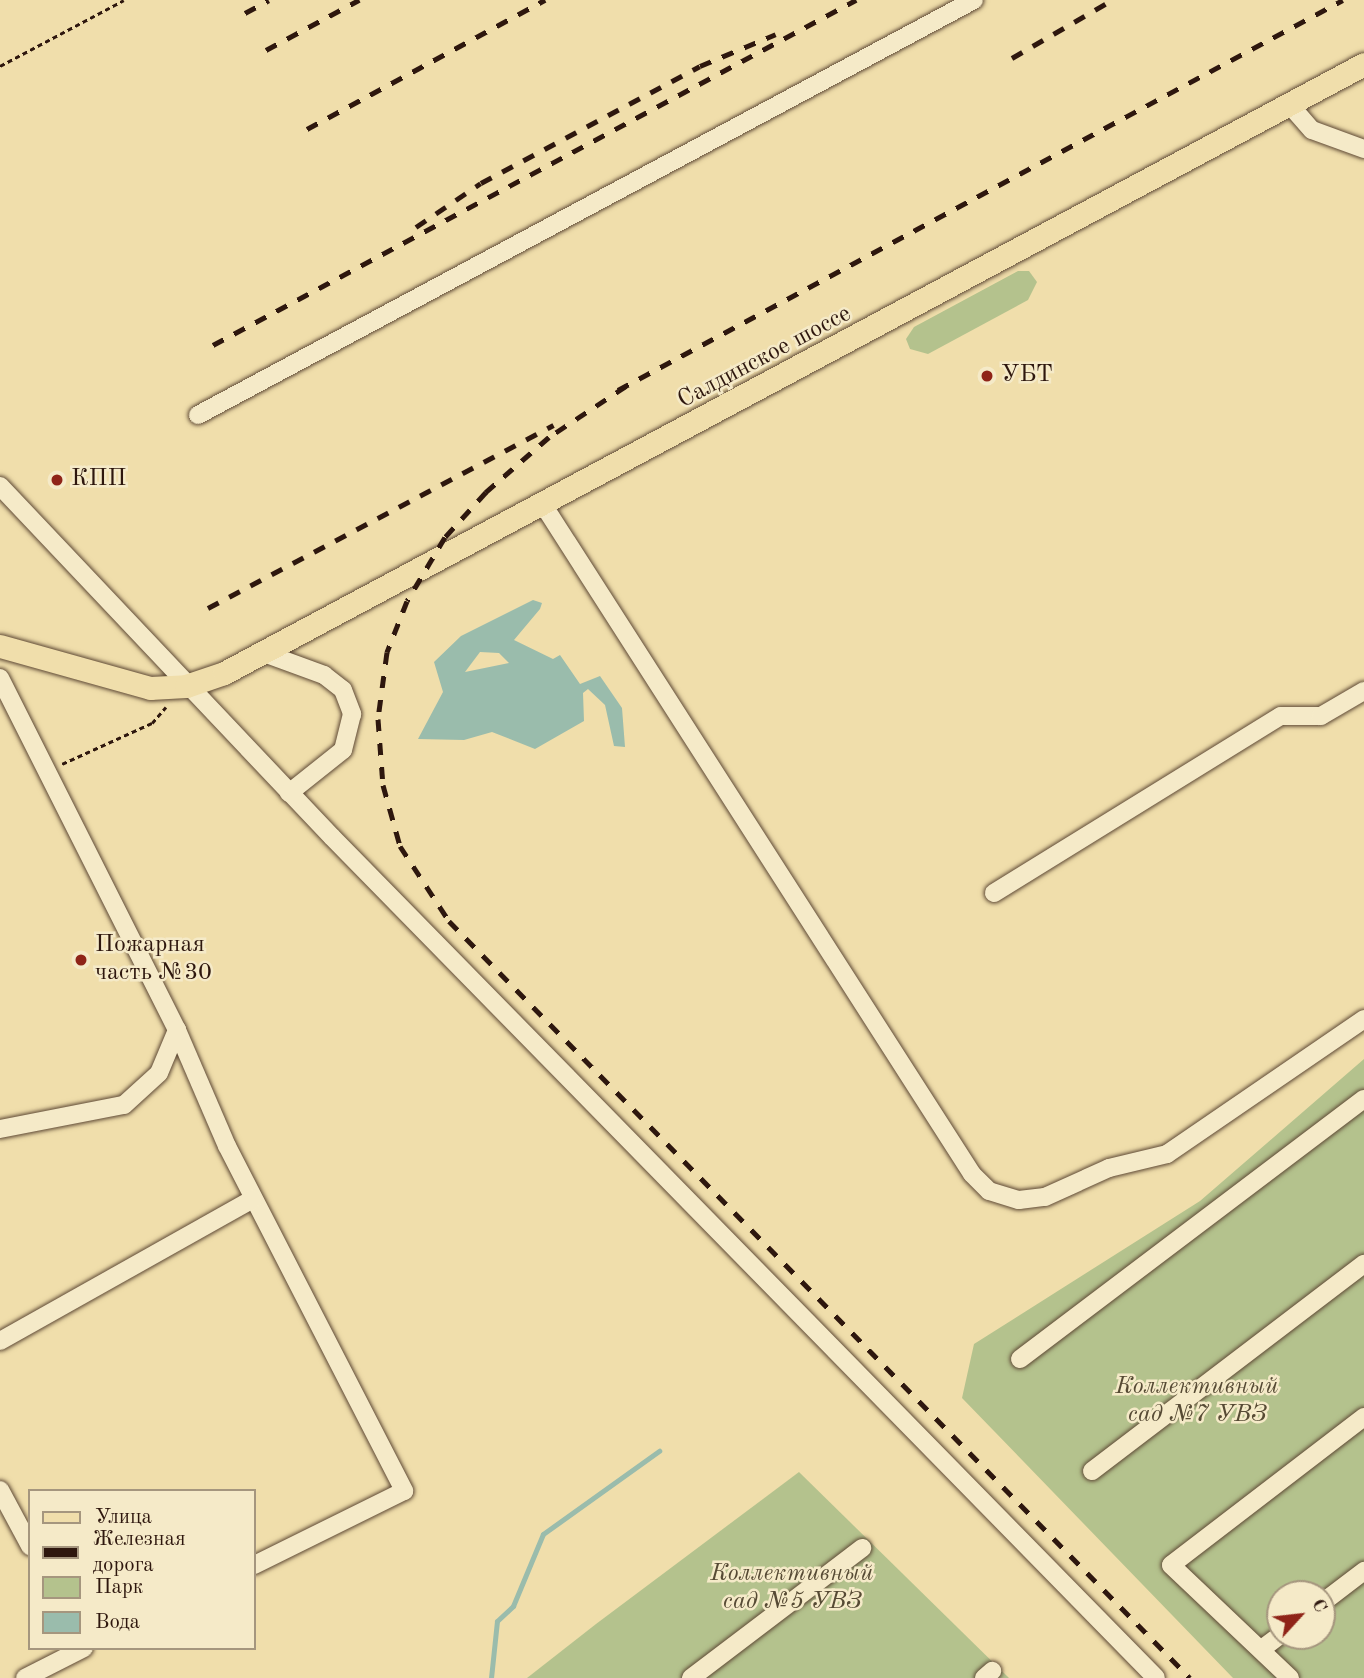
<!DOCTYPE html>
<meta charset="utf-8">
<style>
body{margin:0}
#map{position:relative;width:1364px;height:1678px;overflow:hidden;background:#f0deab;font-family:"Old Standard TT",serif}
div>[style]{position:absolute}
.green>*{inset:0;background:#b4c28d}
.water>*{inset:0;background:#9abcac}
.stream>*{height:5px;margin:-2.5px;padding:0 2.5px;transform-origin:2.5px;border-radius:2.5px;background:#9abcac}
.path>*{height:2.5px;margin-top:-1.25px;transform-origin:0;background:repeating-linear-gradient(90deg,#2e170e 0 5px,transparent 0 8.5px)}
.roads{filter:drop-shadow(0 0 2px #5e4935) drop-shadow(0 0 2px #5e4935)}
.minor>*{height:18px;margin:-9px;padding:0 9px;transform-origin:9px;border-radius:9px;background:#f5eac8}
.major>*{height:23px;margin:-11.5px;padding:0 11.5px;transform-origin:11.5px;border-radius:11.5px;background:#f0deab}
.rail>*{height:5px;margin-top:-2.5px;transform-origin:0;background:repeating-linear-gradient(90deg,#2e170e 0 12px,transparent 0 24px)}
.dots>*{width:19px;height:19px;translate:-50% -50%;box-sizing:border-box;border:4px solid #f5eac8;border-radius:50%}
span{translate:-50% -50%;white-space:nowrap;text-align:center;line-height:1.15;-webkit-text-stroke:5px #f5eac8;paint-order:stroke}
.street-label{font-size:24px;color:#2e170e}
.poi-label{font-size:24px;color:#2e170e}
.left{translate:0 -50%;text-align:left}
.park-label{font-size:24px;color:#564a34;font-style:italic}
.legend{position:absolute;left:28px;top:1489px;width:228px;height:161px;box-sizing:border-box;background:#f5eac8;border:2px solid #a5967e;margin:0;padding:9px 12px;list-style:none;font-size:21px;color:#2e170e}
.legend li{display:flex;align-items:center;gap:14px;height:35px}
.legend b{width:35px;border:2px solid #a5967e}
.north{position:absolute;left:1266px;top:1580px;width:70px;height:70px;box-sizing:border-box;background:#f5eac8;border:2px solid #a5967e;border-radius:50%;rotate:63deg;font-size:19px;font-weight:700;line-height:28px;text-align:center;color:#2e170e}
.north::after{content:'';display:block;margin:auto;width:24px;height:32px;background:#8f2418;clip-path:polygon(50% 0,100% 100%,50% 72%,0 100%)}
</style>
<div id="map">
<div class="green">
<div style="clip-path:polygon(1018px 271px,1029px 271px,1037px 282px,1028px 300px,928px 354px,910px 349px,906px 339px,914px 327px)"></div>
<div style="clip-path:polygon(evenodd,1364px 1059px,1364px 1678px,1233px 1678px,962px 1398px,974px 1344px,1200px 1201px,1364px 1059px,1280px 1594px,1322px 1594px,1322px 1636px,1280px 1636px,1280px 1594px)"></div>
<div style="clip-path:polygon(799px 1472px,1009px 1678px,527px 1678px,596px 1624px)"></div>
</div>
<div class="water">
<div style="clip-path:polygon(evenodd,533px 600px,542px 603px,540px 609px,514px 640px,553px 659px,560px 655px,580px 684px,600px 676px,622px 708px,625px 747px,614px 746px,605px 705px,588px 689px,583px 693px,584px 721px,535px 749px,492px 732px,464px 740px,418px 739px,443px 692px,434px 662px,461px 636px,533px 600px,480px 652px,499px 653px,509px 663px,465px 672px,480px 652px)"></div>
</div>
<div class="stream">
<div style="left:491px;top:1678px;width:57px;rotate:-84deg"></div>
<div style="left:497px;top:1621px;width:22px;rotate:-43deg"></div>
<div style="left:513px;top:1606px;width:78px;rotate:-67.4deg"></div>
<div style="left:543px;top:1534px;width:143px;rotate:-35.6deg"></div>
</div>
<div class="path">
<div style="left:0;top:66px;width:140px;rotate:-28deg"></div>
<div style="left:62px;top:764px;width:99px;rotate:-24.5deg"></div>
<div style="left:152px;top:723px;width:21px;rotate:-49deg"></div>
</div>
<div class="roads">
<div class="minor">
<div style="left:1290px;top:105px;width:33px;rotate:49deg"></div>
<div style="left:1312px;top:130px;width:55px;rotate:20.1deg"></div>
<div style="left:198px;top:415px;width:880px;rotate:-28.14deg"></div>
<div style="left:0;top:486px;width:483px;rotate:46.6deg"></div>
<div style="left:332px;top:837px;width:1177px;rotate:45.58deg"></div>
<div style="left:544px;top:506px;width:793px;rotate:57.35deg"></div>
<div style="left:972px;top:1174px;width:24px;rotate:45deg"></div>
<div style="left:989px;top:1191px;width:31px;rotate:17deg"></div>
<div style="left:1019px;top:1200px;width:26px;rotate:-7deg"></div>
<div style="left:1045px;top:1197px;width:70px;rotate:-24.4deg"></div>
<div style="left:1109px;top:1168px;width:60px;rotate:-13.6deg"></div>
<div style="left:1167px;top:1154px;width:239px;rotate:-34.4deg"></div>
<div style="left:264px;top:653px;width:64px;rotate:20.1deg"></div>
<div style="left:324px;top:675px;width:24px;rotate:38deg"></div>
<div style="left:343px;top:690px;width:26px;rotate:69deg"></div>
<div style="left:352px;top:714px;width:37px;rotate:104deg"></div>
<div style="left:343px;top:750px;width:69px;rotate:141.5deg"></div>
<div style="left:0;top:678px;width:394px;rotate:63.3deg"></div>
<div style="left:177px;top:1030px;width:126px;rotate:66.7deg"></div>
<div style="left:227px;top:1146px;width:388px;rotate:62.8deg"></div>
<div style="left:404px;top:1491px;width:167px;rotate:153.7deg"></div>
<div style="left:994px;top:893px;width:337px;rotate:-31.7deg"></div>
<div style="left:1281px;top:716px;width:40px"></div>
<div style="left:1321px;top:716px;width:50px;rotate:-30.2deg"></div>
<div style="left:0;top:1129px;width:126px;rotate:-11deg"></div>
<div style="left:124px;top:1105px;width:47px;rotate:-42.4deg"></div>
<div style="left:159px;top:1073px;width:47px;rotate:-67.3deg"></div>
<div style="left:0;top:1341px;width:290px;rotate:-29.3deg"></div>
<div style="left:1020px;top:1359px;width:431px;rotate:-37.1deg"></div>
<div style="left:1092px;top:1471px;width:342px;rotate:-37.3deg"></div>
<div style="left:0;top:1490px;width:64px;rotate:61.8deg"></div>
<div style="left:1322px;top:1603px;width:53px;rotate:-37.3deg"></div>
<div style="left:1263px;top:1648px;width:21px;rotate:-37deg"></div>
<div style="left:25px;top:1678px;width:66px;rotate:-27deg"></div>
<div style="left:691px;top:1678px;width:215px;rotate:-37.2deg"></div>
<div style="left:984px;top:1678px;width:11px;rotate:-41deg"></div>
<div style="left:1290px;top:1678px;width:164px;rotate:-136.5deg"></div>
<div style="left:1171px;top:1565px;width:243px;rotate:-37.5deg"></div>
</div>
<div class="major">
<div style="left:0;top:646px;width:156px;rotate:15.6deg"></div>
<div style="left:150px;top:688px;width:36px;rotate:-3deg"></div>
<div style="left:186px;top:686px;width:40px;rotate:-18.9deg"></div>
<div style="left:224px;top:673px;width:1292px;rotate:-28.11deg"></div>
</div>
</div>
<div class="rail">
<div style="left:245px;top:13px;width:27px;rotate:-28deg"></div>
<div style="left:266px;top:50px;width:106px;rotate:-28.3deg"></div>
<div style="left:1012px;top:58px;width:116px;rotate:-30.1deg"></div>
<div style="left:307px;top:129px;width:271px;rotate:-28.5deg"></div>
<div style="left:416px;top:227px;width:78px;rotate:-34.1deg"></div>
<div style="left:481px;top:183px;width:248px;rotate:-28.1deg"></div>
<div style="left:700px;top:66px;width:82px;rotate:-22.8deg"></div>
<div style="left:213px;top:345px;width:730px;rotate:-28.22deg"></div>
<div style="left:626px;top:386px;width:92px;rotate:146.5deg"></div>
<div style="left:549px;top:437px;width:84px;rotate:138.9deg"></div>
<div style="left:486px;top:492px;width:61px;rotate:132.3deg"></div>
<div style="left:445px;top:537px;width:74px;rotate:120.7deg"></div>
<div style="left:407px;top:601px;width:55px;rotate:111.4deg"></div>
<div style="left:387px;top:652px;width:68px;rotate:97.7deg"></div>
<div style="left:378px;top:719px;width:66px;rotate:85.7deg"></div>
<div style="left:383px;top:785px;width:63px;rotate:74.4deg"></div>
<div style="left:400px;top:846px;width:90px;rotate:56.8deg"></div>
<div style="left:449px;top:921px;width:1059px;rotate:45.61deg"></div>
<div style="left:618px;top:390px;width:823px;rotate:-28.28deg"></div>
<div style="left:208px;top:608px;width:391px;rotate:-27.9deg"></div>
</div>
<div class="dots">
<div style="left:987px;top:376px;background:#8f2418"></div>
<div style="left:57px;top:480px;background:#8f2418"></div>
<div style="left:81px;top:960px;background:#8f2418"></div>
</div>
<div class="street-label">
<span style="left:765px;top:358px;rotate:-28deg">Салдинское шоссе</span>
</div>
<div class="poi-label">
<span class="left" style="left:1001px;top:376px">УБТ</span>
<span class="left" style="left:71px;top:480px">КПП</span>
<span class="left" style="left:95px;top:960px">Пожарная<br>часть №30</span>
</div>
<div class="park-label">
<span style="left:1197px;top:1402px">Коллективный<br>сад №7 УВЗ</span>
<span style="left:792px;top:1589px">Коллективный<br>сад №5 УВЗ</span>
</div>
<ul class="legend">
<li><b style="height:9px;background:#f0deab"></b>Улица</li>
<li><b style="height:9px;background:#2e170e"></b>Железная дорога</li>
<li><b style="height:19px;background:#b4c28d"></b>Парк</li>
<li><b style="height:19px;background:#9abcac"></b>Вода</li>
</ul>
<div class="north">С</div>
</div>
